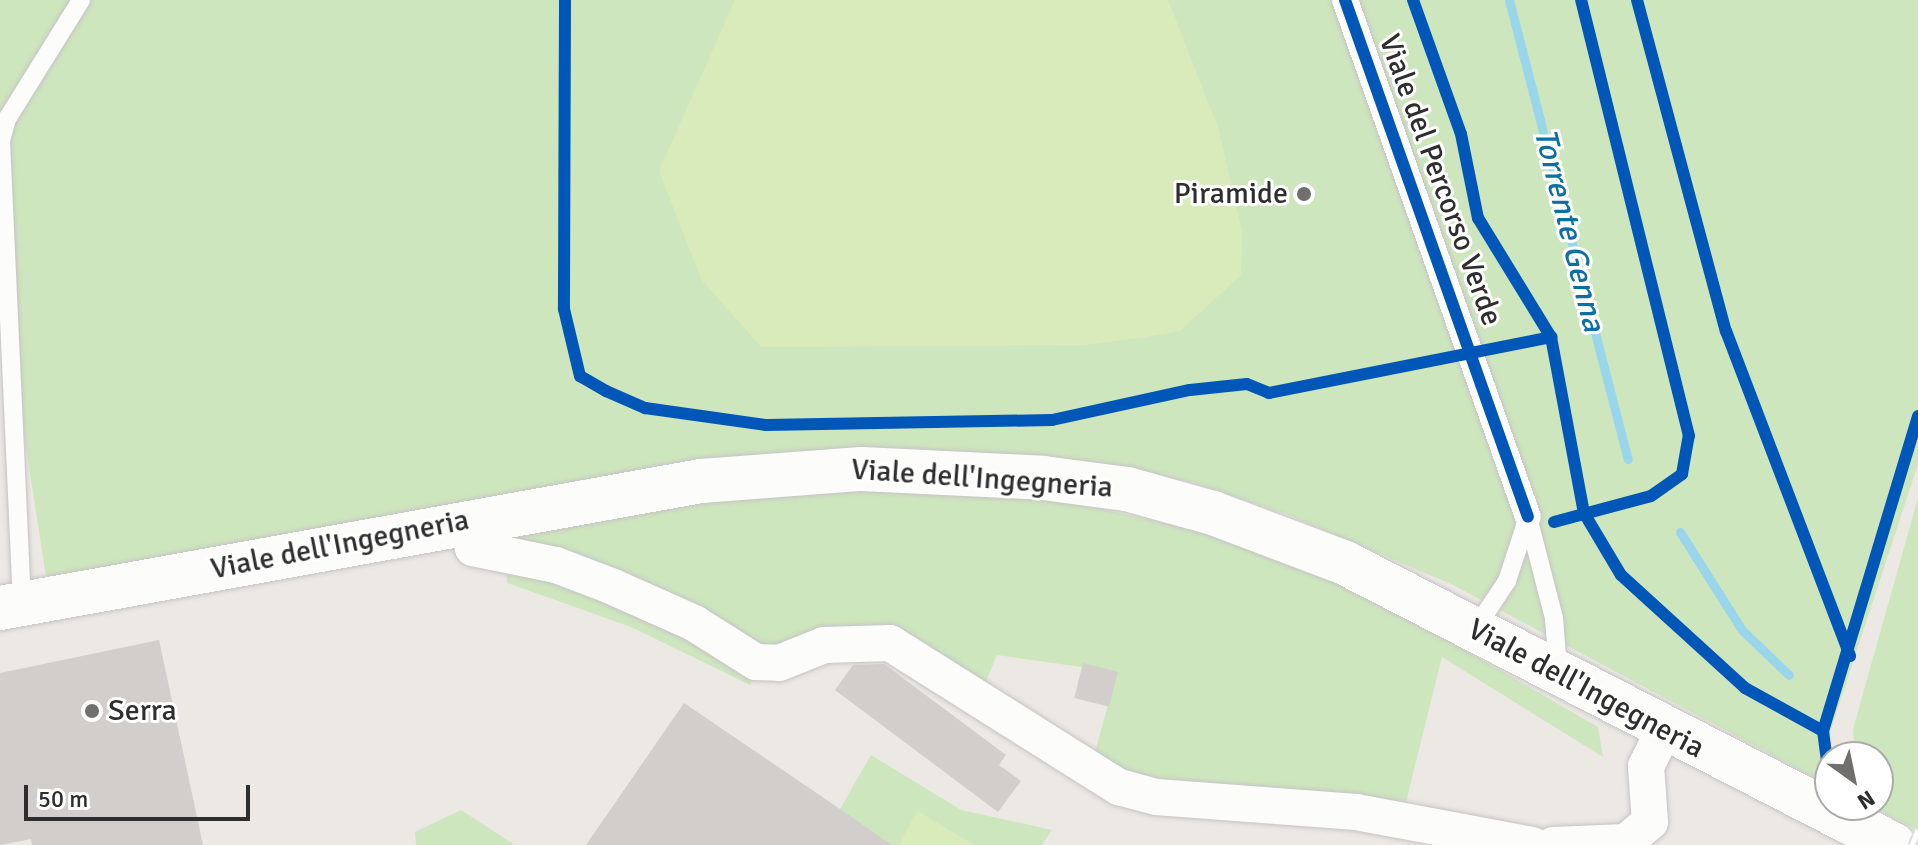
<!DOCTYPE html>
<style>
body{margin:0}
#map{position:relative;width:1918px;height:845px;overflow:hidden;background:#ece8e4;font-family:Signika,sans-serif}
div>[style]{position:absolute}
.green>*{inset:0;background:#cee6be}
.pitch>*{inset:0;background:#d9eabb}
.stream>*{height:9px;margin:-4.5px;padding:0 4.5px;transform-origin:4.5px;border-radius:4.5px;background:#99d6ec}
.building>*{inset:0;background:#d1cecb;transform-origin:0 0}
.roads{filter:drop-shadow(0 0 2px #c5c4c5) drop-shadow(0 0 2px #c5c4c5)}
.service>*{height:18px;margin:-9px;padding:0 9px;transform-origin:9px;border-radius:9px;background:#fcfcfb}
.pedestrian>*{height:26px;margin:-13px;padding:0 13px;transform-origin:13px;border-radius:13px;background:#fcfcfb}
.minor>*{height:36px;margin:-18px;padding:0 18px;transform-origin:18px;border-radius:18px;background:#fcfcfb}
.tertiary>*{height:44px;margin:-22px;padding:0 22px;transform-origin:22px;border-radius:22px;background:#fcfcfb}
.rail>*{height:9px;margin-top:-4.5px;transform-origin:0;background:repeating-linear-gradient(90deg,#fff 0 18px,#dfdfe1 0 36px);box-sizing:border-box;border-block:2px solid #dfdfe1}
.cycleway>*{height:12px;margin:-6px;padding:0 6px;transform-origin:6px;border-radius:6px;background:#0057b8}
.dots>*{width:22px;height:22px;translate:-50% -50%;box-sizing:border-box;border:4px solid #fff;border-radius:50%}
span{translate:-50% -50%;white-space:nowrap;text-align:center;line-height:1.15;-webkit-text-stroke:6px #fff;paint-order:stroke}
.street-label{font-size:30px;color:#2e2e2e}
.poi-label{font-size:30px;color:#2e2e2e}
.right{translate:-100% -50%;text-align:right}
.left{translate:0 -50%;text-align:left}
.water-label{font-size:32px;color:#0d6fa3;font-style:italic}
.north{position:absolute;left:1814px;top:741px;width:80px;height:80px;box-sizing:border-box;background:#fff;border:2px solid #ababab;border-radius:50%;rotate:147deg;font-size:22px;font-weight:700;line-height:32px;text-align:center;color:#2e2e2e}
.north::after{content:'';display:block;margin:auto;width:28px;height:36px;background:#706f6e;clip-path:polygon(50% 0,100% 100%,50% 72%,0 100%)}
.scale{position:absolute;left:24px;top:785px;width:226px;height:36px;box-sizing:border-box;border:4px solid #2e2e2e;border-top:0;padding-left:10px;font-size:24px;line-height:28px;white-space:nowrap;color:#2e2e2e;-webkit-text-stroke:6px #fff;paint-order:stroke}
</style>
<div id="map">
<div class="green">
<div style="clip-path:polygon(0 0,1918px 0,1918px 464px,1815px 778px,1453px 585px,1288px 515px,1195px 483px,1051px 456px,813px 451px,46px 577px,0 278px)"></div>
<div style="clip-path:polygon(871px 485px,1060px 499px,1215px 535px,1375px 598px,1598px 727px,1603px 757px,1442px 657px,1406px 802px,1115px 774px,1094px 756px,1117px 672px,997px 655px,984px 686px,898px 636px,772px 651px,750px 685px,631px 627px,507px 583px,506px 535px,707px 500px)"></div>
<div style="clip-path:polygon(1918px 498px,1918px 830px,1868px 805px,1878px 805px,1878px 757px,1855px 757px,1853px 729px)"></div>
<div style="clip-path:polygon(871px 755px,961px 810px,1052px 830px,1042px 845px,885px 845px,840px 809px)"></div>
<div style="clip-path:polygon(461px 810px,515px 845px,416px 845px,415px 832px)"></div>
</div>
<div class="pitch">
<div style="clip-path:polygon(735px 0,1168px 0,1218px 127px,1242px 231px,1241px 275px,1180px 331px,1145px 337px,1084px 345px,761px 347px,701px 279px,659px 171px)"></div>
<div style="clip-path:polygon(918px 811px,974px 845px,898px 845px)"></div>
</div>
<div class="stream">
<div style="left:1509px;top:0;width:474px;rotate:75.5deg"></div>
<div style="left:1680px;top:532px;width:116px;rotate:57.7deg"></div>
<div style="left:1742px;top:630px;width:65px;rotate:43.8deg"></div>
</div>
<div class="building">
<div style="clip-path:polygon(159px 640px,203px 845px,32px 845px,31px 839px,0 845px,0 673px)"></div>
<div style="left:1083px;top:663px;width:36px;height:36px;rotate:14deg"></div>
<div style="clip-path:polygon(884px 664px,1006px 755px,999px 765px,1021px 781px,998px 812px,835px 690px,853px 665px)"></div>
<div style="clip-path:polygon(684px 703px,840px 809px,892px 845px,586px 845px)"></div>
</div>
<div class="roads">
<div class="service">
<div style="left:1528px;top:517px;width:104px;rotate:75.6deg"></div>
<div style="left:1554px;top:618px;width:52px;rotate:85.6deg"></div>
<div style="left:22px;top:604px;width:463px;rotate:-92.6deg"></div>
<div style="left:1px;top:141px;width:23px;rotate:-75deg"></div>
<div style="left:7px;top:119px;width:140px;rotate:-58.1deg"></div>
<div style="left:1475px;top:629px;width:58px;rotate:-56.3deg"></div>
<div style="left:1507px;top:581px;width:67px;rotate:-71.8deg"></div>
</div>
<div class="pedestrian">
<div style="left:1345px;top:0;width:548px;rotate:70.51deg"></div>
</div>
<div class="minor">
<div style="left:468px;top:521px;width:27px;rotate:80deg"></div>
<div style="left:473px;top:548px;width:85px;rotate:11.6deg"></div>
<div style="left:556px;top:565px;width:59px;rotate:20.9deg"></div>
<div style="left:611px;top:586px;width:91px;rotate:24deg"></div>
<div style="left:694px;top:623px;width:73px;rotate:32.2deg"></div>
<div style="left:756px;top:662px;width:23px;rotate:2deg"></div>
<div style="left:779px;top:663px;width:48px;rotate:-21.8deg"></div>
<div style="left:824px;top:645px;width:66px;rotate:-1.7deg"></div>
<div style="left:890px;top:643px;width:271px;rotate:32.2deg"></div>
<div style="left:1119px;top:787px;width:38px;rotate:15deg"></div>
<div style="left:1156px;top:797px;width:201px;rotate:4.3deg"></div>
<div style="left:1356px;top:812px;width:179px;rotate:10.6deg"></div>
<div style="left:1553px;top:845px;width:73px;rotate:-2.4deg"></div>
<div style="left:1626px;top:842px;width:31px;rotate:-40deg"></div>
<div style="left:1650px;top:822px;width:56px;rotate:-94.1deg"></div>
<div style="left:1646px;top:766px;width:39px;rotate:-63deg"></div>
</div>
<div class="tertiary">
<div style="left:0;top:608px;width:712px;rotate:-10.27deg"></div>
<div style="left:701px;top:481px;width:161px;rotate:-4.3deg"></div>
<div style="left:862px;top:469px;width:181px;rotate:2.8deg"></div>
<div style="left:1043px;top:478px;width:85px;rotate:7.5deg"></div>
<div style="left:1127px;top:489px;width:89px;rotate:15.6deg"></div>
<div style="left:1213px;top:513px;width:141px;rotate:20.7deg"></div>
<div style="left:1345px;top:563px;width:617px;rotate:27.19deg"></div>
</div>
</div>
<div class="rail">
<div style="left:1912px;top:845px;width:16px;rotate:-68deg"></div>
</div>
<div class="cycleway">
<div style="left:565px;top:0;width:309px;rotate:90.2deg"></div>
<div style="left:564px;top:309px;width:69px;rotate:76.6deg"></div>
<div style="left:580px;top:376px;width:30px;rotate:30deg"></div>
<div style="left:606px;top:391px;width:43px;rotate:23.6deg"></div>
<div style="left:645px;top:408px;width:122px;rotate:8deg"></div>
<div style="left:766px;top:425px;width:286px;rotate:-1deg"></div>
<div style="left:1052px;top:420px;width:141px;rotate:-12.3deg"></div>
<div style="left:1190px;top:390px;width:57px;rotate:-6deg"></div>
<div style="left:1247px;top:384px;width:24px;rotate:22deg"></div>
<div style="left:1269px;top:393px;width:288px;rotate:-11.2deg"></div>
<div style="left:1551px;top:337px;width:179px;rotate:79.4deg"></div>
<div style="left:1584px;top:513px;width:72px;rotate:59.2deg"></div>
<div style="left:1621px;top:575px;width:168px;rotate:42.3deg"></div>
<div style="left:1745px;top:688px;width:89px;rotate:28.9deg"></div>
<div style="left:1345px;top:0;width:548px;rotate:70.51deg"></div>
<div style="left:1413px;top:0;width:142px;rotate:70.3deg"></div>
<div style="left:1461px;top:134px;width:86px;rotate:78.6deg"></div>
<div style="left:1478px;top:218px;width:140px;rotate:58.5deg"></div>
<div style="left:1637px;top:0;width:343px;rotate:75deg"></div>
<div style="left:1726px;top:331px;width:348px;rotate:69.1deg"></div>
<div style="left:1554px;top:522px;width:100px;rotate:-15deg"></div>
<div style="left:1651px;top:496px;width:38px;rotate:-35deg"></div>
<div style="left:1682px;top:474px;width:39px;rotate:-80deg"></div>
<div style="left:1689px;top:436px;width:449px;rotate:-103.9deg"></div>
<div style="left:1830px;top:784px;width:53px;rotate:-97.5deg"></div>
<div style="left:1823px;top:731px;width:329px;rotate:-73.2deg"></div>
</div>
<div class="dots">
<div style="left:1304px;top:194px;background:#706f6e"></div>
<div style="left:92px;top:711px;background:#706f6e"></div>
</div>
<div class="street-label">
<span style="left:1440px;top:180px;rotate:70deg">Viale del Percorso Verde</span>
<span style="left:982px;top:479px;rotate:4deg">Viale dell'Ingegneria</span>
<span style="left:340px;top:545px;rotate:-11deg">Viale dell'Ingegneria</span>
<span style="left:1586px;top:689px;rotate:28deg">Viale dell'Ingegneria</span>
</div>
<div class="poi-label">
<span class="right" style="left:1288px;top:194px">Piramide</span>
<span class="left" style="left:108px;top:711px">Serra</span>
</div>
<div class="water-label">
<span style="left:1569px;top:230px;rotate:76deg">Torrente Genna</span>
</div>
<div class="north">N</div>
<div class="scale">50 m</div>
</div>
